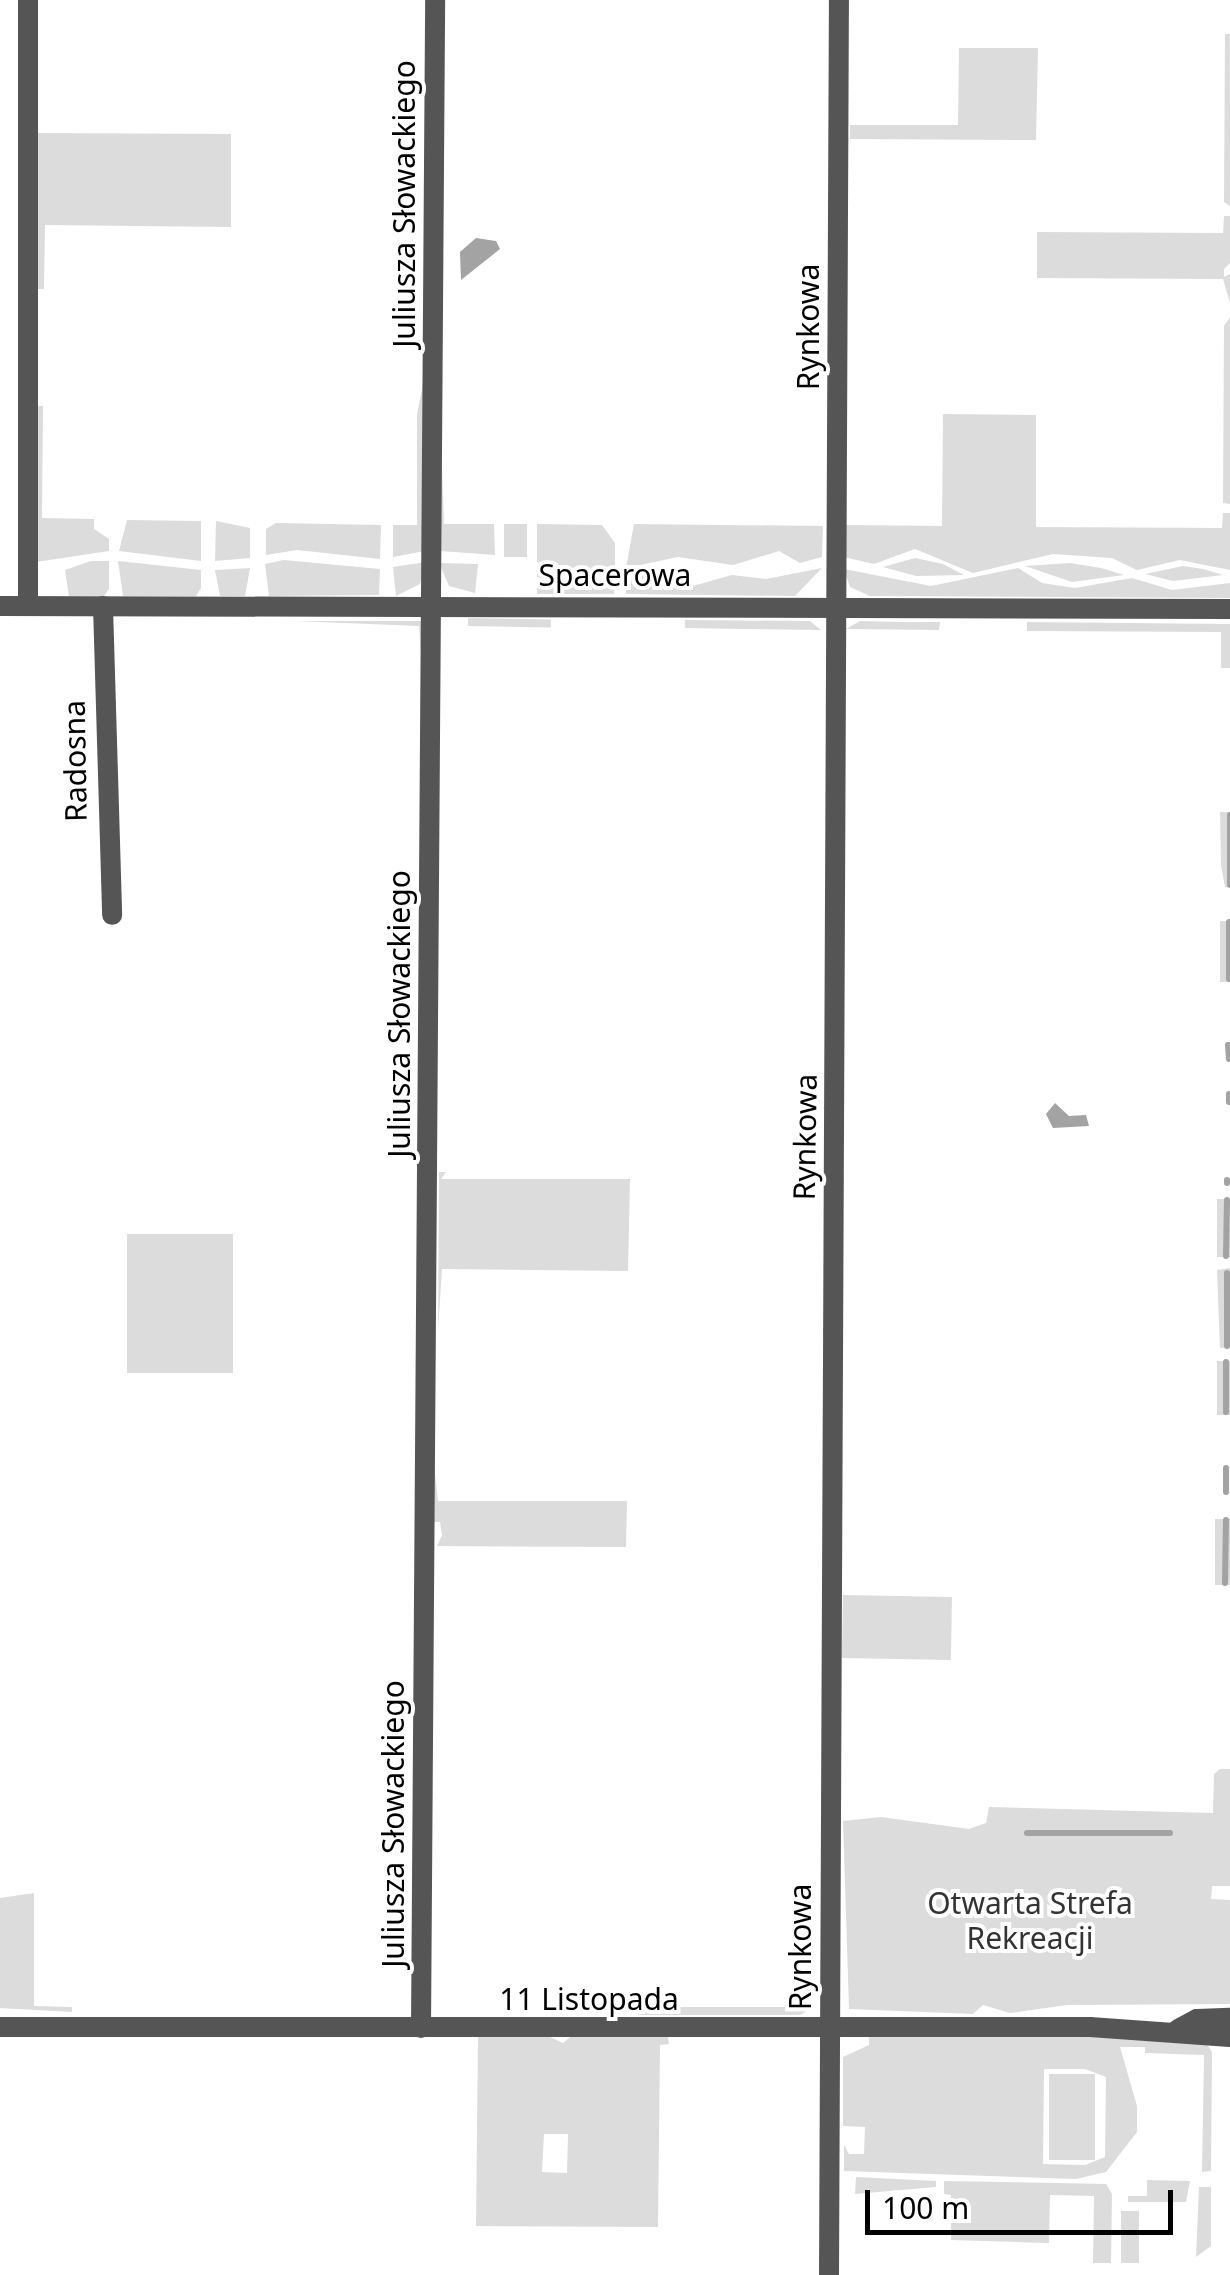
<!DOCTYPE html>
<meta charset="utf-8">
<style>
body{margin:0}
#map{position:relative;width:1230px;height:2275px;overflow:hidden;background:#fff;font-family:"Noto Sans",sans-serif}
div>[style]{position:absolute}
.green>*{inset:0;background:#dcdcdc;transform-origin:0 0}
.water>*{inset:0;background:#a3a3a3}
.stream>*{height:6px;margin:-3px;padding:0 3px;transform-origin:3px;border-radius:3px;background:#a3a3a3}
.minor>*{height:20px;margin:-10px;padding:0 10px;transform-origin:10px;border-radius:10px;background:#555}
span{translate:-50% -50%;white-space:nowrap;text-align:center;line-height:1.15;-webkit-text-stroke:8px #fff;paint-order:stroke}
.street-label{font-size:30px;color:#000}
.park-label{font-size:30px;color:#333}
.scale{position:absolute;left:865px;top:2190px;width:308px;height:45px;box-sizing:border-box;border:5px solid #000;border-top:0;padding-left:12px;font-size:30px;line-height:35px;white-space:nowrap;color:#000;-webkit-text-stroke:8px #fff;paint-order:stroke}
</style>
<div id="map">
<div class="green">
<div style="clip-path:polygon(1225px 34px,1230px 34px,1230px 206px,1224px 202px)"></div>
<div style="clip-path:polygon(959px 48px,1038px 48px,1036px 140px,850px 139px,850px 125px,958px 125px)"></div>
<div style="clip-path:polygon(35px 133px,231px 134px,231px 227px,45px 225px,44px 289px,35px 289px)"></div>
<div style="clip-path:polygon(1224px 216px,1230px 216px,1230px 263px,1224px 269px,1224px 277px,1230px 274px,1230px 303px,1223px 279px,1037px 278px,1037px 232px,1223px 233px)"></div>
<div style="clip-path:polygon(1230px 317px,1230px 504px,1223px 503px,1224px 326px)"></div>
<div style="clip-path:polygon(424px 379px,425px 551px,393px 557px,393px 525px,417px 525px,417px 414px)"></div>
<div style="clip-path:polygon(35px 406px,43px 406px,42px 518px,94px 519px,94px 529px,109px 539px,109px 551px,36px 562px)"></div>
<div style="clip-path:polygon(943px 414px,1036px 415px,1036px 527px,1222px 528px,1223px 513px,1230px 513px,1230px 570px,1180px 560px,1137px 570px,1112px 558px,1053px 554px,973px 573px,915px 549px,874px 564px,844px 557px,845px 525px,942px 526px)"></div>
<div style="clip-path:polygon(441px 438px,444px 524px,494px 524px,495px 555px,440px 551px)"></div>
<div style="clip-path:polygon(127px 520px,201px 521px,201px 561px,119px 551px)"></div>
<div style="clip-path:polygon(216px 521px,250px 528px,250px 558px,215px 561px)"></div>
<div style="clip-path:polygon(276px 523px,381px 525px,380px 559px,297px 550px,266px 555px,266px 529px)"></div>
<div style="left:504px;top:524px;width:23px;height:33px"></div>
<div style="clip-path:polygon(537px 524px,602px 525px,615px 543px,615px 572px,576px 573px,537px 562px)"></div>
<div style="clip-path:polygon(634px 524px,823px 526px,822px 557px,800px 563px,779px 551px,733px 565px,678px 557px,626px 568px)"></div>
<div style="clip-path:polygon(915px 558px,943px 564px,964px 575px,916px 576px,883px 567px)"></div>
<div style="clip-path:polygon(284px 560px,380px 569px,379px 595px,269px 596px,265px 564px)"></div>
<div style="clip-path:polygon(91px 561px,109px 561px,109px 589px,104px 596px,69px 596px,65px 570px)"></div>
<div style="clip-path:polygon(118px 561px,201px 570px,201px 588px,196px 596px,123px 596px)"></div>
<div style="clip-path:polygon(426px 562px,420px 584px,396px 596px,393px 567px)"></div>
<div style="clip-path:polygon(439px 563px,478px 564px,475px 593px,449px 586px)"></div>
<div style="clip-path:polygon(1070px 563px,1101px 568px,1124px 575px,1072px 582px,1025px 566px)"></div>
<div style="clip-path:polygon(1183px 566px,1203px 569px,1223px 575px,1173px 581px,1145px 574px)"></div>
<div style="clip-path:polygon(250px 568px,245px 596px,220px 596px,215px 570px)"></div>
<div style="clip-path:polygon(822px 568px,795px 596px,626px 594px,626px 578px,652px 569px,689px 587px,732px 575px,766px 579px)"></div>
<div style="clip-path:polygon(1018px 568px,1042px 583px,1075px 588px,1132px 578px,1172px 590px,1230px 583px,1230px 598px,870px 596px,850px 587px,844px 569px,931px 586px)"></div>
<div style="clip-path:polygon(537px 571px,587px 584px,615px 581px,614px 594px,537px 594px)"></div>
<div style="left:468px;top:618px;width:83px;height:8px;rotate:1deg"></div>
<div style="clip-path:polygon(685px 620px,810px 621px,821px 630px,685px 628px)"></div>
<div style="clip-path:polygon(294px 621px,421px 621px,423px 677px,419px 626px)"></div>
<div style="clip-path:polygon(860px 621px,904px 622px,940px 622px,939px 630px,846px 629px)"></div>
<div style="clip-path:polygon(1027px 622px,1230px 624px,1230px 668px,1221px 668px,1221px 632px,1027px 631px)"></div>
<div style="clip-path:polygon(1220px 812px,1230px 812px,1230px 887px,1225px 887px,1221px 865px)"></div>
<div style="left:1220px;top:921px;width:10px;height:61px"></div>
<div style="clip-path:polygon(439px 1172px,446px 1172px,441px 1179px,630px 1179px,628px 1271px,442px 1269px,438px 1331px)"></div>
<div style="left:1217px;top:1199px;width:13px;height:58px"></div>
<div style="left:127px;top:1234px;width:106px;height:139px"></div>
<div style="clip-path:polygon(1230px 1268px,1230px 1347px,1220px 1348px,1217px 1270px)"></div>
<div style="left:1217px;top:1361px;width:13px;height:54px"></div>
<div style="clip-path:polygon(433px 1455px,438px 1501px,627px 1501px,626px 1547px,437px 1546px,442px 1535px,440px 1522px,433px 1522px)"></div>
<div style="left:1230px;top:1519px;width:66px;height:15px;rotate:90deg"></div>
<div style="left:843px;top:1595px;width:109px;height:63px;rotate:1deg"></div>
<div style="clip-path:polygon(1220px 1769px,1230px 1769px,1230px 1886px,1212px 1886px,1211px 1899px,1230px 1900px,1230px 2004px,1067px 2005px,1010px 2013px,983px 2005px,973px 2014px,849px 2009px,843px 1821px,881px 1817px,969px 1829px,986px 1823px,989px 1807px,1213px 1813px,1214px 1774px)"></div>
<div style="clip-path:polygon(34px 1893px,34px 2006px,72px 2007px,72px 2012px,0 2008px,0 1898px)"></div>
<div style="clip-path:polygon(625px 2006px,682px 2007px,814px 2007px,800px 2015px,639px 2015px)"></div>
<div style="clip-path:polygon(evenodd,478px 2036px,550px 2037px,563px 2043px,570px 2037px,668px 2037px,669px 2044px,660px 2045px,658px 2227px,476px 2226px,478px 2036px,544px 2134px,568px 2134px,567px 2173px,542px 2172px,544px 2134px)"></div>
<div style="clip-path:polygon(evenodd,1150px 2036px,1205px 2041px,1212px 2052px,1211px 2171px,1202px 2172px,1204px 2055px,1145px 2053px,1145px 2047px,1120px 2047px,1137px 2106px,1137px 2132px,1106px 2172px,1076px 2179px,844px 2171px,844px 2145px,849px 2154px,864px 2154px,865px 2127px,843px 2126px,843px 2057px,869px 2045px,869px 2037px,1150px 2036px,1044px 2069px,1085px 2069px,1106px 2077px,1105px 2157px,1085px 2165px,1043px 2164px,1044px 2069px)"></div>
<div style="left:1049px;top:2074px;width:46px;height:86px"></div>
<div style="clip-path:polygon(856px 2177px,936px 2181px,936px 2187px,855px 2194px)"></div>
<div style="clip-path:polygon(1147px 2180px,1190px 2181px,1186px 2202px,1128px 2202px,1128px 2196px,1147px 2196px)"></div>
<div style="clip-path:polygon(944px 2181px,1106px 2184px,1112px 2194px,1111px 2263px,1093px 2263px,1094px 2196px,1050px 2195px,1049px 2243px,951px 2240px,951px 2195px,944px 2194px)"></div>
<div style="clip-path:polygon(1199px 2187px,1211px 2187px,1211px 2246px,1196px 2257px)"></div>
<div style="left:1121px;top:2211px;width:18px;height:52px"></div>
</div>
<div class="water">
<div style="clip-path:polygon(476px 238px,496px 241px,500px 249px,461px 280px,460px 252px)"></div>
<div style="clip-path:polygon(1055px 1103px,1069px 1116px,1086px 1115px,1089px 1126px,1053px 1128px,1046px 1114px)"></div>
</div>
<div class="stream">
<div style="left:1230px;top:815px;width:70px;rotate:90deg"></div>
<div style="left:1229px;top:922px;width:57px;rotate:90deg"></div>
<div style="left:1228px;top:1045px;width:14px;rotate:86deg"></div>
<div style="left:1229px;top:1094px;width:8px;rotate:90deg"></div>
<div style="left:1227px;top:1180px;width:3px;rotate:90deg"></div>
<div style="left:1226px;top:1256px;width:56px;rotate:-89deg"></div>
<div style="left:1227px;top:1346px;width:73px;rotate:-90deg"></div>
<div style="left:1226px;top:1412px;width:50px;rotate:-90deg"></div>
<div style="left:1226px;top:1468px;width:24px;rotate:90deg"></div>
<div style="left:1225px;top:1583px;width:63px;rotate:-89.1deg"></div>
<div style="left:1027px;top:1833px;width:143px"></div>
</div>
<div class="minor">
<div style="left:28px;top:0;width:606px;rotate:90deg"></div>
<div style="left:0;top:606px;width:1230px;rotate:0.14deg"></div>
<div style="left:103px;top:606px;width:309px;rotate:88.3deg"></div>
<div style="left:0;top:2027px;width:1090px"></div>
<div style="left:1090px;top:2027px;width:140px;rotate:4.1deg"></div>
<div style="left:421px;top:2028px;width:2028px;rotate:-89.6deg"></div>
<div style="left:1178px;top:2029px;width:21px;rotate:-28deg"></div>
<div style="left:1197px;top:2019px;width:33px;rotate:-2deg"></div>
<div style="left:829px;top:2275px;width:2275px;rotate:-89.75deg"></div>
</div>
<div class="street-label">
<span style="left:404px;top:204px;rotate:-90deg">Juliusza Słowackiego</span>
<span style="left:808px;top:327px;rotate:-90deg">Rynkowa</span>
<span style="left:615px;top:575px">Spacerowa</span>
<span style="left:75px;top:761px;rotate:-91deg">Radosna</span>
<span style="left:399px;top:1014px;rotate:-90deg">Juliusza Słowackiego</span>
<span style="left:805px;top:1137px;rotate:-89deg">Rynkowa</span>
<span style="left:393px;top:1824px;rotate:-90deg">Juliusza Słowackiego</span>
<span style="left:800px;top:1947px;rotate:-90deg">Rynkowa</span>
<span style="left:589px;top:1999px">11 Listopada</span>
</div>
<div class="park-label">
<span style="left:1030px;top:1920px">Otwarta Strefa<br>Rekreacji</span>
</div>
<div class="scale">100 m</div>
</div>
